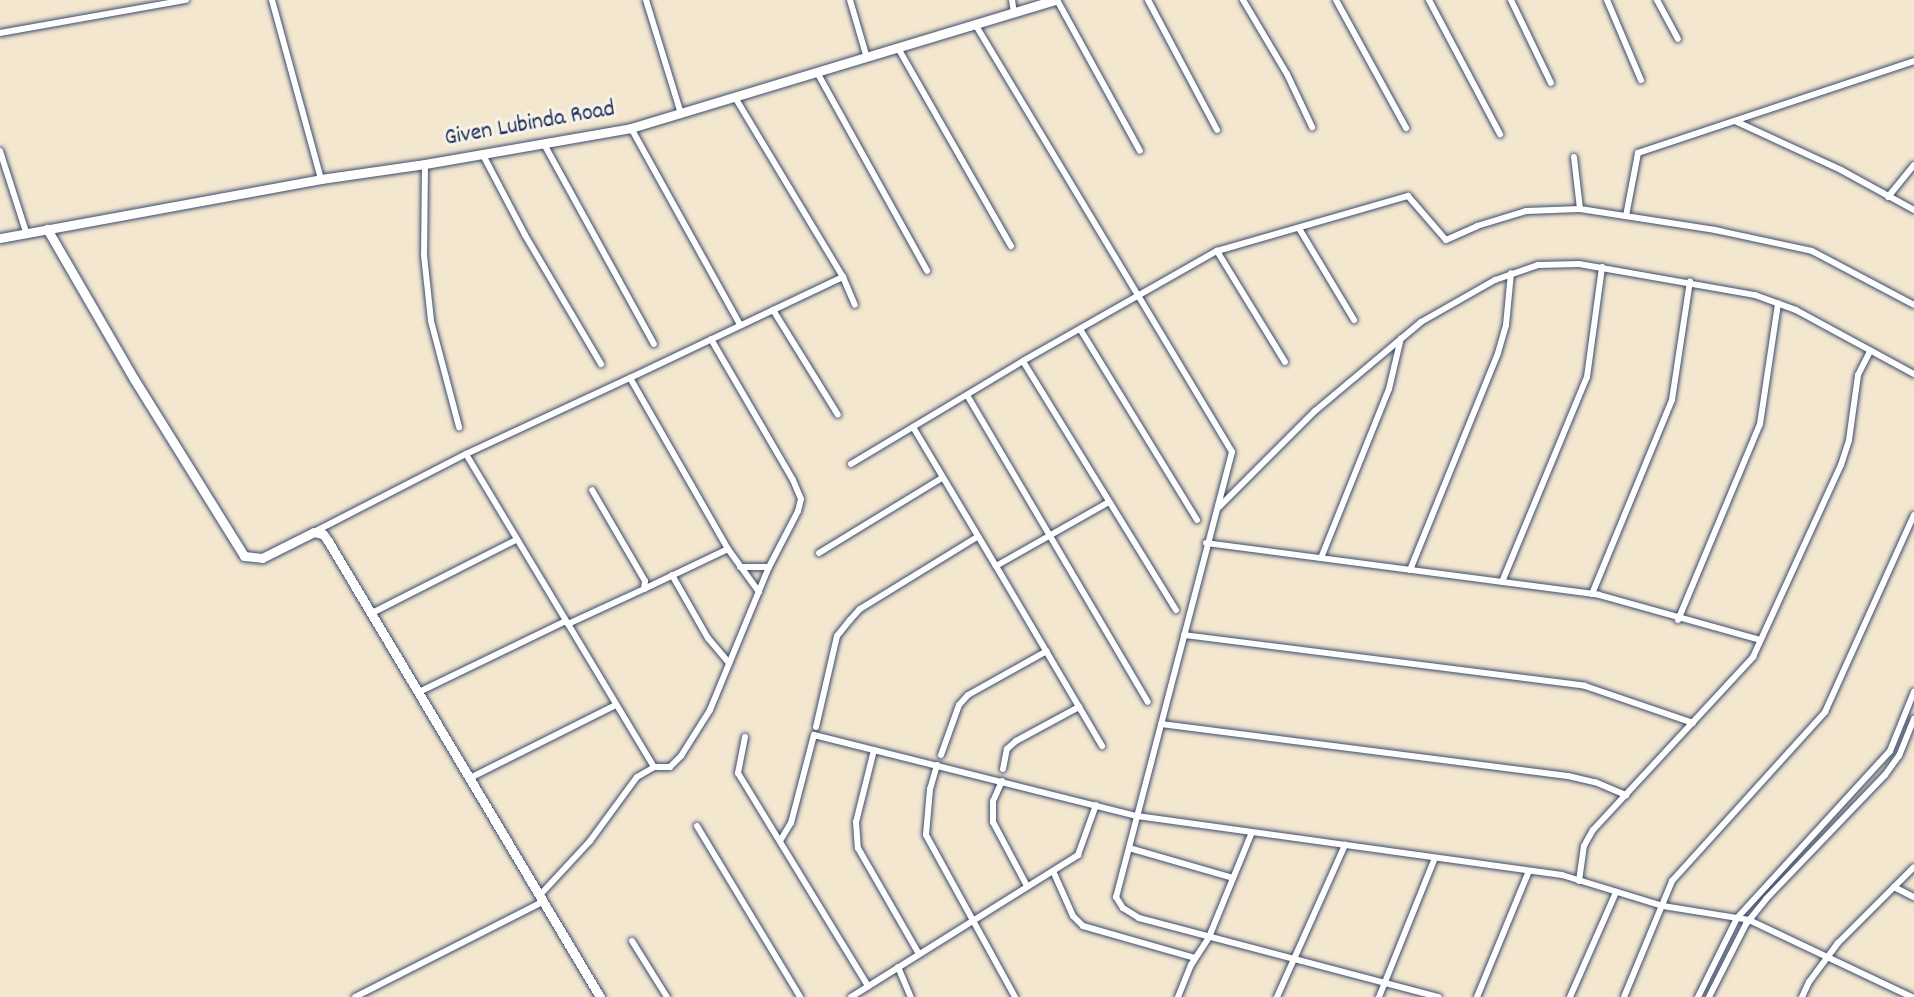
<!DOCTYPE html>
<style>
body{margin:0}
#map{position:relative;width:1914px;height:997px;overflow:hidden;background:#f3e7d0;font-family:Dekko,sans-serif}
div>[style]{position:absolute}
.roads{filter:drop-shadow(0 0 2px #3b4b6f) drop-shadow(0 0 2px #3b4b6f)}
.street>*{height:6px;margin:-3px;padding:0 3px;transform-origin:3px;border-radius:3px;background:#fff}
.secondary>*{height:9px;margin:-4.5px;padding:0 4.5px;transform-origin:4.5px;border-radius:4.5px;background:#fff}
span{translate:-50% -50%;white-space:nowrap;text-align:center;line-height:1.15;-webkit-text-stroke:6px #f7f3e8;paint-order:stroke}
.street-label{font-size:24px;color:#1b2f5e}
</style>
<div id="map">
<div class="roads">
<div class="street">
<div style="left:272px;top:0;width:186px;rotate:74.7deg"></div>
<div style="left:646px;top:0;width:119px;rotate:72.9deg"></div>
<div style="left:850px;top:0;width:60px;rotate:73.7deg"></div>
<div style="left:1012px;top:0;width:13px;rotate:81deg"></div>
<div style="left:1057px;top:0;width:172px;rotate:61.2deg"></div>
<div style="left:1148px;top:0;width:147px;rotate:62deg"></div>
<div style="left:1243px;top:0;width:86px;rotate:59.3deg"></div>
<div style="left:1287px;top:74px;width:59px;rotate:64.7deg"></div>
<div style="left:1336px;top:0;width:146px;rotate:61.3deg"></div>
<div style="left:1429px;top:0;width:152px;rotate:62.1deg"></div>
<div style="left:1511px;top:0;width:92px;rotate:64.3deg"></div>
<div style="left:1607px;top:0;width:87px;rotate:67deg"></div>
<div style="left:1657px;top:0;width:44px;rotate:61.7deg"></div>
<div style="left:975px;top:24px;width:499px;rotate:59deg"></div>
<div style="left:1232px;top:452px;width:460px;rotate:104.6deg"></div>
<div style="left:1116px;top:897px;width:13px;rotate:58deg"></div>
<div style="left:1123px;top:908px;width:19px;rotate:32deg"></div>
<div style="left:1139px;top:918px;width:310px;rotate:14.8deg"></div>
<div style="left:0;top:33px;width:189px;rotate:-10.1deg"></div>
<div style="left:898px;top:48px;width:228px;rotate:60.3deg"></div>
<div style="left:818px;top:74px;width:225px;rotate:61deg"></div>
<div style="left:736px;top:99px;width:208px;rotate:59deg"></div>
<div style="left:843px;top:277px;width:30px;rotate:67deg"></div>
<div style="left:1735px;top:121px;width:117px;rotate:24.8deg"></div>
<div style="left:1841px;top:170px;width:83px;rotate:28.7deg"></div>
<div style="left:631px;top:128px;width:225px;rotate:61deg"></div>
<div style="left:544px;top:144px;width:228px;rotate:61.2deg"></div>
<div style="left:0;top:151px;width:85px;rotate:72.2deg"></div>
<div style="left:483px;top:155px;width:90px;rotate:62.3deg"></div>
<div style="left:525px;top:235px;width:150px;rotate:59.5deg"></div>
<div style="left:1574px;top:157px;width:52px;rotate:83.4deg"></div>
<div style="left:425px;top:164px;width:91px;rotate:90.6deg"></div>
<div style="left:424px;top:255px;width:66px;rotate:83.9deg"></div>
<div style="left:431px;top:321px;width:110px;rotate:75.2deg"></div>
<div style="left:1888px;top:197px;width:41px;rotate:-50.9deg"></div>
<div style="left:1626px;top:216px;width:64px;rotate:-79.2deg"></div>
<div style="left:1638px;top:153px;width:291px;rotate:-18.4deg"></div>
<div style="left:1300px;top:230px;width:105px;rotate:59deg"></div>
<div style="left:1217px;top:251px;width:130px;rotate:58.5deg"></div>
<div style="left:773px;top:310px;width:123px;rotate:58.2deg"></div>
<div style="left:1080px;top:329px;width:224px;rotate:58.5deg"></div>
<div style="left:967px;top:395px;width:356px;rotate:59.5deg"></div>
<div style="left:913px;top:427px;width:162px;rotate:59.2deg"></div>
<div style="left:996px;top:566px;width:130px;rotate:-29.5deg"></div>
<div style="left:466px;top:454px;width:365px;rotate:59deg"></div>
<div style="left:851px;top:464px;width:200px;rotate:-30.9deg"></div>
<div style="left:1219px;top:507px;width:136px;rotate:-45deg"></div>
<div style="left:1315px;top:411px;width:138px;rotate:-40deg"></div>
<div style="left:1421px;top:322px;width:85px;rotate:-29.6deg"></div>
<div style="left:1495px;top:280px;width:46px;rotate:-19.2deg"></div>
<div style="left:1538px;top:265px;width:41px;rotate:-1.4deg"></div>
<div style="left:1579px;top:264px;width:179px;rotate:10deg"></div>
<div style="left:1755px;top:295px;width:44px;rotate:20.1deg"></div>
<div style="left:1796px;top:310px;width:134px;rotate:28.5deg"></div>
<div style="left:314px;top:532px;width:171px;rotate:-27.2deg"></div>
<div style="left:466px;top:454px;width:181px;rotate:-24.9deg"></div>
<div style="left:1206px;top:543px;width:396px;rotate:7.5deg"></div>
<div style="left:1599px;top:595px;width:167px;rotate:15.6deg"></div>
<div style="left:819px;top:553px;width:144px;rotate:-31.4deg"></div>
<div style="left:1321px;top:558px;width:182px;rotate:-68.1deg"></div>
<div style="left:1389px;top:389px;width:52px;rotate:-76.8deg"></div>
<div style="left:996px;top:566px;width:209px;rotate:59.5deg"></div>
<div style="left:740px;top:567px;width:29px"></div>
<div style="left:1410px;top:570px;width:234px;rotate:-67.9deg"></div>
<div style="left:1498px;top:353px;width:29px;rotate:-74deg"></div>
<div style="left:1506px;top:325px;width:52px;rotate:-84.5deg"></div>
<div style="left:672px;top:575px;width:73px;rotate:60.3deg"></div>
<div style="left:708px;top:638px;width:33px;rotate:50deg"></div>
<div style="left:1502px;top:582px;width:222px;rotate:-67.5deg"></div>
<div style="left:1587px;top:377px;width:111px;rotate:-82.2deg"></div>
<div style="left:644px;top:589px;width:93px;rotate:-25.5deg"></div>
<div style="left:759px;top:592px;width:53px;rotate:-125.8deg"></div>
<div style="left:728px;top:549px;width:197px;rotate:-119.8deg"></div>
<div style="left:630px;top:378px;width:236px;rotate:-25.4deg"></div>
<div style="left:1592px;top:594px;width:210px;rotate:-67.6deg"></div>
<div style="left:1672px;top:400px;width:120px;rotate:-81.4deg"></div>
<div style="left:1176px;top:610px;width:292px;rotate:-121.6deg"></div>
<div style="left:1023px;top:361px;width:223px;rotate:-29.6deg"></div>
<div style="left:1217px;top:251px;width:199px;rotate:-16.1deg"></div>
<div style="left:1408px;top:196px;width:58px;rotate:49.2deg"></div>
<div style="left:1446px;top:240px;width:34px;rotate:-24deg"></div>
<div style="left:1477px;top:226px;width:51px;rotate:-17deg"></div>
<div style="left:1526px;top:211px;width:54px;rotate:-2.1deg"></div>
<div style="left:1580px;top:209px;width:137px;rotate:8.8deg"></div>
<div style="left:1715px;top:230px;width:99px;rotate:12.2deg"></div>
<div style="left:1812px;top:251px;width:115px;rotate:27.9deg"></div>
<div style="left:372px;top:613px;width:161px;rotate:-26.9deg"></div>
<div style="left:1678px;top:620px;width:212px;rotate:-67.3deg"></div>
<div style="left:1760px;top:424px;width:122px;rotate:-81.5deg"></div>
<div style="left:568px;top:624px;width:84px;rotate:-24.7deg"></div>
<div style="left:644px;top:589px;width:8px;rotate:-83deg"></div>
<div style="left:645px;top:581px;width:105px;rotate:-120.2deg"></div>
<div style="left:1184px;top:635px;width:404px;rotate:7.2deg"></div>
<div style="left:1585px;top:686px;width:114px;rotate:18.9deg"></div>
<div style="left:419px;top:692px;width:163px;rotate:-25.8deg"></div>
<div style="left:1161px;top:724px;width:410px;rotate:7.3deg"></div>
<div style="left:1568px;top:776px;width:28px;rotate:13deg"></div>
<div style="left:1595px;top:782px;width:34px;rotate:23deg"></div>
<div style="left:816px;top:727px;width:93px;rotate:-77deg"></div>
<div style="left:837px;top:636px;width:21px;rotate:-51deg"></div>
<div style="left:850px;top:620px;width:15px;rotate:-48deg"></div>
<div style="left:860px;top:609px;width:137px;rotate:-31.6deg"></div>
<div style="left:745px;top:737px;width:37px;rotate:101deg"></div>
<div style="left:738px;top:773px;width:250px;rotate:58.6deg"></div>
<div style="left:874px;top:750px;width:74px;rotate:104deg"></div>
<div style="left:856px;top:822px;width:26px;rotate:86deg"></div>
<div style="left:858px;top:848px;width:122px;rotate:60.1deg"></div>
<div style="left:941px;top:755px;width:53px;rotate:-70.2deg"></div>
<div style="left:959px;top:705px;width:13px;rotate:-48deg"></div>
<div style="left:968px;top:695px;width:90px;rotate:-29.1deg"></div>
<div style="left:937px;top:765px;width:25px;rotate:106deg"></div>
<div style="left:930px;top:789px;width:46px;rotate:95deg"></div>
<div style="left:926px;top:835px;width:185px;rotate:61.2deg"></div>
<div style="left:1003px;top:769px;width:20px;rotate:-79deg"></div>
<div style="left:1007px;top:749px;width:12px;rotate:-42deg"></div>
<div style="left:1016px;top:741px;width:72px;rotate:-28.4deg"></div>
<div style="left:470px;top:778px;width:163px;rotate:-26.6deg"></div>
<div style="left:1002px;top:781px;width:22px;rotate:114deg"></div>
<div style="left:993px;top:801px;width:21px;rotate:90deg"></div>
<div style="left:993px;top:822px;width:72px;rotate:62deg"></div>
<div style="left:697px;top:826px;width:200px;rotate:58.9deg"></div>
<div style="left:780px;top:841px;width:21px;rotate:-59deg"></div>
<div style="left:791px;top:823px;width:91px;rotate:-75.4deg"></div>
<div style="left:814px;top:735px;width:333px;rotate:14.1deg"></div>
<div style="left:1137px;top:816px;width:429px;rotate:7.9deg"></div>
<div style="left:1562px;top:875px;width:106px;rotate:17.1deg"></div>
<div style="left:1663px;top:906px;width:87px;rotate:9.2deg"></div>
<div style="left:1749px;top:920px;width:180px;rotate:25.3deg"></div>
<div style="left:1129px;top:848px;width:108px;rotate:16.1deg"></div>
<div style="left:1053px;top:871px;width:49px;rotate:66deg"></div>
<div style="left:1073px;top:916px;width:14px;rotate:45deg"></div>
<div style="left:1083px;top:926px;width:116px;rotate:15.9deg"></div>
<div style="left:1579px;top:881px;width:35px;rotate:-82deg"></div>
<div style="left:1584px;top:846px;width:18px;rotate:-61deg"></div>
<div style="left:1593px;top:830px;width:236px;rotate:-47.2deg"></div>
<div style="left:1753px;top:657px;width:211px;rotate:-65.4deg"></div>
<div style="left:1841px;top:465px;width:26px;rotate:-72deg"></div>
<div style="left:1849px;top:440px;width:66px;rotate:-82.1deg"></div>
<div style="left:1858px;top:375px;width:27px;rotate:-63deg"></div>
<div style="left:1894px;top:887px;width:22px;rotate:27deg"></div>
<div style="left:540px;top:895px;width:74px;rotate:-47.2deg"></div>
<div style="left:590px;top:841px;width:79px;rotate:-53.7deg"></div>
<div style="left:637px;top:777px;width:20px;rotate:-30deg"></div>
<div style="left:654px;top:767px;width:16px"></div>
<div style="left:670px;top:767px;width:16px;rotate:-45deg"></div>
<div style="left:681px;top:756px;width:54px;rotate:-57.8deg"></div>
<div style="left:710px;top:710px;width:155px;rotate:-67.6deg"></div>
<div style="left:769px;top:567px;width:63px;rotate:-62.6deg"></div>
<div style="left:798px;top:511px;width:12px;rotate:-76deg"></div>
<div style="left:801px;top:499px;width:21px;rotate:-113deg"></div>
<div style="left:793px;top:480px;width:163px;rotate:-120.2deg"></div>
<div style="left:632px;top:941px;width:66px;rotate:58deg"></div>
<div style="left:898px;top:967px;width:33px;rotate:67deg"></div>
<div style="left:355px;top:997px;width:212px;rotate:-26.9deg"></div>
<div style="left:851px;top:997px;width:268px;rotate:-32deg"></div>
<div style="left:1078px;top:855px;width:53px;rotate:-70.2deg"></div>
<div style="left:1178px;top:997px;width:35px;rotate:-68deg"></div>
<div style="left:1191px;top:965px;width:33px;rotate:-57deg"></div>
<div style="left:1209px;top:937px;width:113px;rotate:-67.7deg"></div>
<div style="left:1277px;top:997px;width:167px;rotate:-65.9deg"></div>
<div style="left:1379px;top:997px;width:150px;rotate:-68.1deg"></div>
<div style="left:1477px;top:997px;width:136px;rotate:-67.6deg"></div>
<div style="left:1570px;top:997px;width:115px;rotate:-66.3deg"></div>
<div style="left:1624px;top:997px;width:126px;rotate:-67.5deg"></div>
<div style="left:1672px;top:881px;width:228px;rotate:-47.8deg"></div>
<div style="left:1825px;top:712px;width:216px;rotate:-65.7deg"></div>
<div style="left:1698px;top:997px;width:88px;rotate:-63.7deg"></div>
<div style="left:1737px;top:918px;width:226px;rotate:-47.5deg"></div>
<div style="left:1890px;top:751px;width:64px;rotate:-67.9deg"></div>
<div style="left:1709px;top:997px;width:82px;rotate:-63.1deg"></div>
<div style="left:1746px;top:924px;width:32px;rotate:-51deg"></div>
<div style="left:1766px;top:899px;width:172px;rotate:-46.2deg"></div>
<div style="left:1885px;top:775px;width:24px;rotate:-54deg"></div>
<div style="left:1899px;top:756px;width:40px;rotate:-68deg"></div>
<div style="left:1802px;top:997px;width:17px;rotate:-65deg"></div>
<div style="left:1809px;top:982px;width:49px;rotate:-53.4deg"></div>
<div style="left:1838px;top:943px;width:107px;rotate:-45deg"></div>
</div>
<div class="secondary">
<div style="left:47px;top:229px;width:173px;rotate:59.9deg"></div>
<div style="left:134px;top:379px;width:208px;rotate:58.1deg"></div>
<div style="left:244px;top:556px;width:18px;rotate:6deg"></div>
<div style="left:262px;top:558px;width:58px;rotate:-26.6deg"></div>
<div style="left:314px;top:532px;width:9px;rotate:13deg"></div>
<div style="left:323px;top:534px;width:9px;rotate:54deg"></div>
<div style="left:328px;top:541px;width:531px;rotate:59.18deg"></div>
<div style="left:0;top:238px;width:326px;rotate:-10.4deg"></div>
<div style="left:321px;top:179px;width:105px;rotate:-8.2deg"></div>
<div style="left:425px;top:164px;width:209px;rotate:-9.9deg"></div>
<div style="left:631px;top:128px;width:443px;rotate:-16.8deg"></div>
</div>
</div>
<div class="street-label">
<span style="left:530px;top:125px;rotate:-10deg">Given Lubinda Road</span>
</div>
</div>
